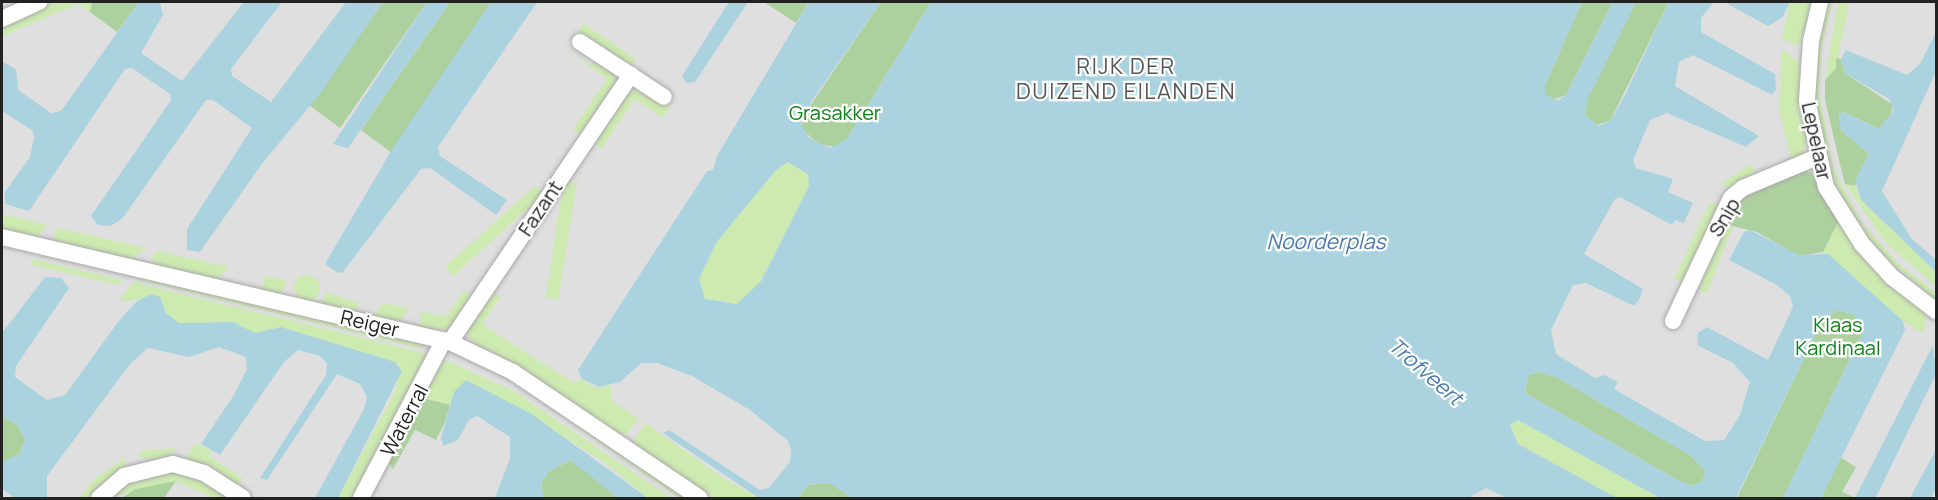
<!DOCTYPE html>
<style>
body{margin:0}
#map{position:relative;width:1938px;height:500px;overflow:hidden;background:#f2efe9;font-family:Manrope,sans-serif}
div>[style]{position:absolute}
.residential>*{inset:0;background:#e0dfdf;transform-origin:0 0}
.grass>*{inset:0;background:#cdebb0;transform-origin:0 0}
.round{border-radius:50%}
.forest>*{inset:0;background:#add19e}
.water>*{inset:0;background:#aad3df}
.roads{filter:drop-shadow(0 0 2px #a9a9a9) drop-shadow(0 0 2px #a9a9a9)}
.street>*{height:16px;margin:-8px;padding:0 8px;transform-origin:8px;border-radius:8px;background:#fff}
span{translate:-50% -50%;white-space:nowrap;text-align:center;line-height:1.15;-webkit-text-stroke:4.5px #fff;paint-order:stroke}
.park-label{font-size:20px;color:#0c8416}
.street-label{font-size:20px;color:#222}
.water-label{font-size:21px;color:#4a7aab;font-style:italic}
.quarter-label{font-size:22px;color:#555;letter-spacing:1.5px}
.frame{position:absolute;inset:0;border:3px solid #222;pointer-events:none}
</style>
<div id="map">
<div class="residential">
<div style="left:2px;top:2px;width:1934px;height:496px"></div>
</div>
<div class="grass">
<div style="clip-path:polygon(51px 2px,92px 2px,90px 12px,78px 4px,2px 36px,2px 26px)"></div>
<div style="clip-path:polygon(1790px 2px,1812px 2px,1799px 46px,1782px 39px)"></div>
<div style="clip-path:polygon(1827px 2px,1833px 2px,1822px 44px,1819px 91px,1833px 167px,1862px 223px,1897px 262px,1936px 293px,1936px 301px,1877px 250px,1849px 211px,1831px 172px,1815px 100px,1819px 35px)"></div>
<div style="clip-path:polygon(1838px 2px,1849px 2px,1836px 68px,1825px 80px)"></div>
<div style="left:584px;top:23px;width:63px;height:12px;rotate:35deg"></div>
<div style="clip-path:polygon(567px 49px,590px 64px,600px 61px,617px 79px,582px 135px,573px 129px,607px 79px)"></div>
<div style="clip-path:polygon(1781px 49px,1800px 63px,1806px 144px,1803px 154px,1792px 161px,1780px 114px)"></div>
<div style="clip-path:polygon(640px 89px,670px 106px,663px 118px,635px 99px,601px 149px,593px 139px,628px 90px)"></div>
<div style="clip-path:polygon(788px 162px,808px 174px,809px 186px,761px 281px,737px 304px,705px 299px,699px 279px,716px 243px,776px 170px)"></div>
<div style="clip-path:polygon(1751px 164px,1756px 175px,1735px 187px,1720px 184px)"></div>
<div style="left:564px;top:181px;width:13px;height:118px;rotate:9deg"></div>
<div style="clip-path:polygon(1845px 184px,1855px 186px,1861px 200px,1936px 272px,1936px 286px,1886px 243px)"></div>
<div style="left:535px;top:186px;width:12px;height:121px;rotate:48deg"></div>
<div style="clip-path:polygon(1710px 202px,1720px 206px,1683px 282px,1674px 279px)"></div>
<div style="clip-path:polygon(2px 214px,47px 225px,37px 237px,2px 229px)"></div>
<div style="clip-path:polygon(1838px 222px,1888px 283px,1927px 314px,1923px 334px,1881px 305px,1823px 252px)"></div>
<div style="left:1724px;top:224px;width:9px;height:71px;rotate:21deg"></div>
<div style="clip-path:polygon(58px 228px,146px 248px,131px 260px,57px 242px,53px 235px)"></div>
<div style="clip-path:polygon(157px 251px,199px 260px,229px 267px,216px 280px,155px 265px,152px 257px)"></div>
<div style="clip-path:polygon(33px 259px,122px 280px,119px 285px,31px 265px)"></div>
<div class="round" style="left:294px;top:275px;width:26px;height:26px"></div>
<div style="clip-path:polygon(142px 276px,415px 341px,426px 350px,136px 279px)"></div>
<div style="clip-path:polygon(266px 276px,286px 280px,283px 292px,260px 290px)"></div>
<div style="clip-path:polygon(133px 282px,428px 354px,354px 498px,338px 498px,396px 390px,400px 365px,274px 328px,255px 333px,218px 323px,179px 323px,166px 313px,160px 297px,119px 302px)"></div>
<div style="clip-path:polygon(328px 288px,328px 293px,359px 303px,353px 312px,321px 305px)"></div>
<div style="clip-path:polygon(464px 290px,471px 300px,449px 329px,420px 328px,421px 311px,446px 317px)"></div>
<div style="clip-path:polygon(490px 292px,501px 296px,482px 324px,574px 383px,582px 379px,593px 387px,611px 386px,611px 400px,638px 418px,628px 433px,620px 434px,520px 367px,471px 341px,467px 328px)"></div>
<div style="clip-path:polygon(383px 303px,409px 308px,399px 323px,373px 317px)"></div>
<div style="clip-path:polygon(444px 359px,514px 391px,671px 498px,648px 498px,604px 462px,483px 388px,454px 392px,450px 405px,423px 398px)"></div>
<div style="clip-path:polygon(1518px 420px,1523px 422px,1660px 498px,1617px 498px,1518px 444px,1510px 425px)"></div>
<div style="left:579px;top:422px;width:131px;height:5px;rotate:35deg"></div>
<div style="clip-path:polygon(645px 423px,725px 479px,759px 498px,715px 498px,637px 445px,635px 438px)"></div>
<div style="clip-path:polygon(195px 443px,212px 451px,209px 456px,244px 479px,235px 486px,190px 461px,188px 455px)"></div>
<div style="clip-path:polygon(175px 448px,168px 459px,139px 458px,140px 451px)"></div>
<div style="clip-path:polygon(125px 458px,124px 470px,92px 498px,79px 498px,94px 479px)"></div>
<div style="clip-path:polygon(172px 471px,196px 476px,231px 498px,214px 498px,176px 481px,108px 498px,122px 485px)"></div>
</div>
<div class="forest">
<div style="clip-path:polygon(92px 2px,139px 2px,117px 32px,90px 12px)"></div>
<div style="clip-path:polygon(383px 2px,427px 2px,340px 128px,309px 105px)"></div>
<div style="clip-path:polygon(450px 2px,491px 2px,392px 153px,361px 130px)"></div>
<div style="clip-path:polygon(764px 2px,809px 2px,796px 23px)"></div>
<div style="clip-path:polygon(881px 2px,931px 2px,847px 139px,835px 147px,818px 144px,801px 128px,805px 113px)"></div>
<div style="clip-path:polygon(1582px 2px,1613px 2px,1566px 95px,1552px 100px,1545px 94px,1545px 85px)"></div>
<div style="clip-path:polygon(1636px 2px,1669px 2px,1610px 121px,1596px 125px,1585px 115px,1588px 98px)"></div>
<div style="clip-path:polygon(1836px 58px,1841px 59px,1845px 73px,1893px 105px,1890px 117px,1879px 129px,1843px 112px,1839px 115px,1841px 130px,1869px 154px,1855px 186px,1845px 184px,1843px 177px,1825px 100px,1825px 80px,1836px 68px)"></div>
<div style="clip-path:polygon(1799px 169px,1812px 173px,1838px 222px,1823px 252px,1799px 256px,1757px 232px,1724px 224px,1740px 196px)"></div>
<div style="clip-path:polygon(1835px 310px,1854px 314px,1863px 332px,1783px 498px,1737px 498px,1820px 325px)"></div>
<div style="clip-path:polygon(1539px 372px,1558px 378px,1690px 455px,1705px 471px,1703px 481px,1693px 486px,1681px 482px,1525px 393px,1528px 375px)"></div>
<div style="clip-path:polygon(423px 398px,450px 405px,445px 422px,436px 440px,415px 430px,393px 469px,388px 462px)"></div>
<div style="clip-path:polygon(2px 417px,17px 424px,25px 439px,20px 454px,2px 462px)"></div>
<div style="clip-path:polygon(1840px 457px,1856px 467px,1842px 492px,1856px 498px,1821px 498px)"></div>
<div style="clip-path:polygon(571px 460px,580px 464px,618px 498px,544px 498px,541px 483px,549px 471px)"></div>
<div style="clip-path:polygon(176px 481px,164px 498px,121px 498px,136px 489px)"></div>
<div style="clip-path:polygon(830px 483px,852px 498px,798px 498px,808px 485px)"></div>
</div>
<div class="water">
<div style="clip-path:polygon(139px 2px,160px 2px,163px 15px,141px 53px,182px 81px,244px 2px,282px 2px,231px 69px,232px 76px,271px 102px,346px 2px,383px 2px,322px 91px,261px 165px,200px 252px,187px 250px,187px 229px,252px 128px,213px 100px,206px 100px,122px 219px,110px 226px,98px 225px,91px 216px,171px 100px,170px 94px,132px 68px,125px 69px,29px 211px,5px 204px,5px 192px,30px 157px,34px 138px,33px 131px,2px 111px,2px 61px,16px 69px,18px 90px,51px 113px,61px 111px)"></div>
<div style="clip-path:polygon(427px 2px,450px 2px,348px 148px,333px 144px)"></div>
<div style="clip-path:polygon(491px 2px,537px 2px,438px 147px,440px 156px,507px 200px,496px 215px,430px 168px,421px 169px,343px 272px,338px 273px,325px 264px,394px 146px)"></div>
<div style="clip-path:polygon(729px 2px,748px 2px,695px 82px,686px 83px,682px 76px)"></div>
<div style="clip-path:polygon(evenodd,809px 2px,881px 2px,811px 102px,801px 125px,809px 138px,830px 148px,847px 139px,931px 2px,1582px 2px,1545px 85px,1545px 94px,1558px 101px,1566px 95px,1613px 2px,1636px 2px,1588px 98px,1585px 115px,1598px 126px,1610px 121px,1624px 97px,1669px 2px,1714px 2px,1701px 18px,1701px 32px,1775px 74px,1776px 90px,1772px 95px,1693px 55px,1679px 62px,1675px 86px,1759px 136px,1746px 147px,1667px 113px,1650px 120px,1633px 160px,1636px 168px,1673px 179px,1668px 192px,1693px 203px,1684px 223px,1675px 220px,1672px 225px,1620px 197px,1615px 199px,1584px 254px,1643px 289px,1640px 298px,1634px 306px,1586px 283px,1573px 285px,1551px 330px,1556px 354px,1595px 378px,1604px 375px,1618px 382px,1614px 389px,1705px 441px,1724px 440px,1740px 415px,1750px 382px,1733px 363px,1697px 345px,1698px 333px,1707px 327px,1768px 360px,1793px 307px,1790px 296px,1777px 285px,1729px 260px,1744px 232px,1750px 230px,1799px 255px,1828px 254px,1903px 321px,1905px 330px,1821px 498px,1783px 498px,1863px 332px,1854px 314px,1835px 310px,1820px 325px,1736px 498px,1660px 498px,1518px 420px,1510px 425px,1518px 444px,1617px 498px,1507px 498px,1486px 488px,1468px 498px,852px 498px,830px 483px,808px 485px,798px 498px,759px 498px,663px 433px,669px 430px,760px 490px,769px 488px,790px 462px,791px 450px,788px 441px,750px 410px,692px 376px,657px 363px,641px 363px,620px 382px,599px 387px,582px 379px,578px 370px,707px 171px,713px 170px,717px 156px,809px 2px,788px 162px,808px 174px,809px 186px,761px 281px,737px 304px,705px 299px,699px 279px,716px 243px,776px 170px,788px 162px,809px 2px,1539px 372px,1558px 378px,1690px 455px,1705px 471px,1703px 481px,1693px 486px,1681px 482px,1525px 393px,1528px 375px,1539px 372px)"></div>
<div style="clip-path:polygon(1724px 2px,1790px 2px,1782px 18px,1768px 26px)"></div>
<div style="clip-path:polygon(1936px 32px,1936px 71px,1882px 191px,1911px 238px,1936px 260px,1936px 272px,1861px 200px,1855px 180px,1869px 154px,1841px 130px,1839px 115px,1842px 112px,1879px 129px,1894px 110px,1889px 99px,1845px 73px,1841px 59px,1846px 50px,1907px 75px,1920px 64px)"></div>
<div style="clip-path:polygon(45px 277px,61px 278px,69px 288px,16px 366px,15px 377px,47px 400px,65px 395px,118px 322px,137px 301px,152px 294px,160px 297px,166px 313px,179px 323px,233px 322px,255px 333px,281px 327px,395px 362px,402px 371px,338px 498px,315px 498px,364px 409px,367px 397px,360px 384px,337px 374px,267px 480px,260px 478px,326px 375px,327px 364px,320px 356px,298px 350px,284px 362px,220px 455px,201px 444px,234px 395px,247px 369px,246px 357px,219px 347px,189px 357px,148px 348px,130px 364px,47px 476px,47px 498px,15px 498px,2px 489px,2px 462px,20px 454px,25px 439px,17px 424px,2px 417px,2px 333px)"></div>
<div style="clip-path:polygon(1933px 345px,1936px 374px,1876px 497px,1855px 498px)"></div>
<div style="clip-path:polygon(466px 380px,530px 413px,648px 498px,618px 498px,570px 460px,549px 471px,541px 483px,544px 498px,495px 498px,510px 458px,510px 437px,477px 416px,469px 420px,458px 440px,443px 446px,441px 438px,454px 392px)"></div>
<div style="clip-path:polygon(1936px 449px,1936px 488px,1931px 498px,1910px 498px)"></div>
</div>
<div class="roads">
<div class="street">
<div style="left:1820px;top:2px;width:40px;rotate:103deg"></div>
<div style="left:1811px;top:41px;width:59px;rotate:93.9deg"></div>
<div style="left:1807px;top:100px;width:89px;rotate:77.7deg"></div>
<div style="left:1826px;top:187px;width:67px;rotate:57.7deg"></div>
<div style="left:1862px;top:244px;width:45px;rotate:47.7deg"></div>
<div style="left:1892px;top:277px;width:56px;rotate:37.7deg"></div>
<div style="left:2px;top:19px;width:41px;rotate:-24.7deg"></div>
<div style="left:580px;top:42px;width:100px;rotate:33.2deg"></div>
<div style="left:2px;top:237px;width:460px;rotate:13.2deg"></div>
<div style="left:450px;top:342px;width:70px;rotate:25.5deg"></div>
<div style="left:513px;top:372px;width:225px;rotate:34deg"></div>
<div style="left:1673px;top:321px;width:136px;rotate:-64.8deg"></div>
<div style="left:1731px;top:198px;width:16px;rotate:-40deg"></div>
<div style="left:1743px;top:188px;width:80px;rotate:-22.7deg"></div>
<div style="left:450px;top:342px;width:323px;rotate:-55.9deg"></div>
<div style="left:99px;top:498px;width:33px;rotate:-41deg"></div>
<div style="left:124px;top:476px;width:50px;rotate:-13.8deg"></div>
<div style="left:173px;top:464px;width:32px;rotate:16deg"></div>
<div style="left:204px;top:473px;width:46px;rotate:32.7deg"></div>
<div style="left:361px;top:498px;width:178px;rotate:-62.3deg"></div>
</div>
</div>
<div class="park-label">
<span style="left:835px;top:112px">Grasakker</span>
<span style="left:1838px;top:336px">Klaas<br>Kardinaal</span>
</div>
<div class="street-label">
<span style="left:1817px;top:141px;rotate:78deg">Lepelaar</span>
<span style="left:540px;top:208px;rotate:-56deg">Fazant</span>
<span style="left:1724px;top:217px;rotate:-59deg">Snip</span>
<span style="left:370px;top:323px;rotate:13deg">Reiger</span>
<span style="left:404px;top:420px;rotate:-62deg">Waterral</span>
</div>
<div class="water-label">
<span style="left:1326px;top:241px">Noorderplas</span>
<span style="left:1426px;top:371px;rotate:41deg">Trofveert</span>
</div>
<div class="quarter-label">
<span style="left:1126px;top:79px">RIJK DER<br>DUIZEND EILANDEN</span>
</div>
<div class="frame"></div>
</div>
